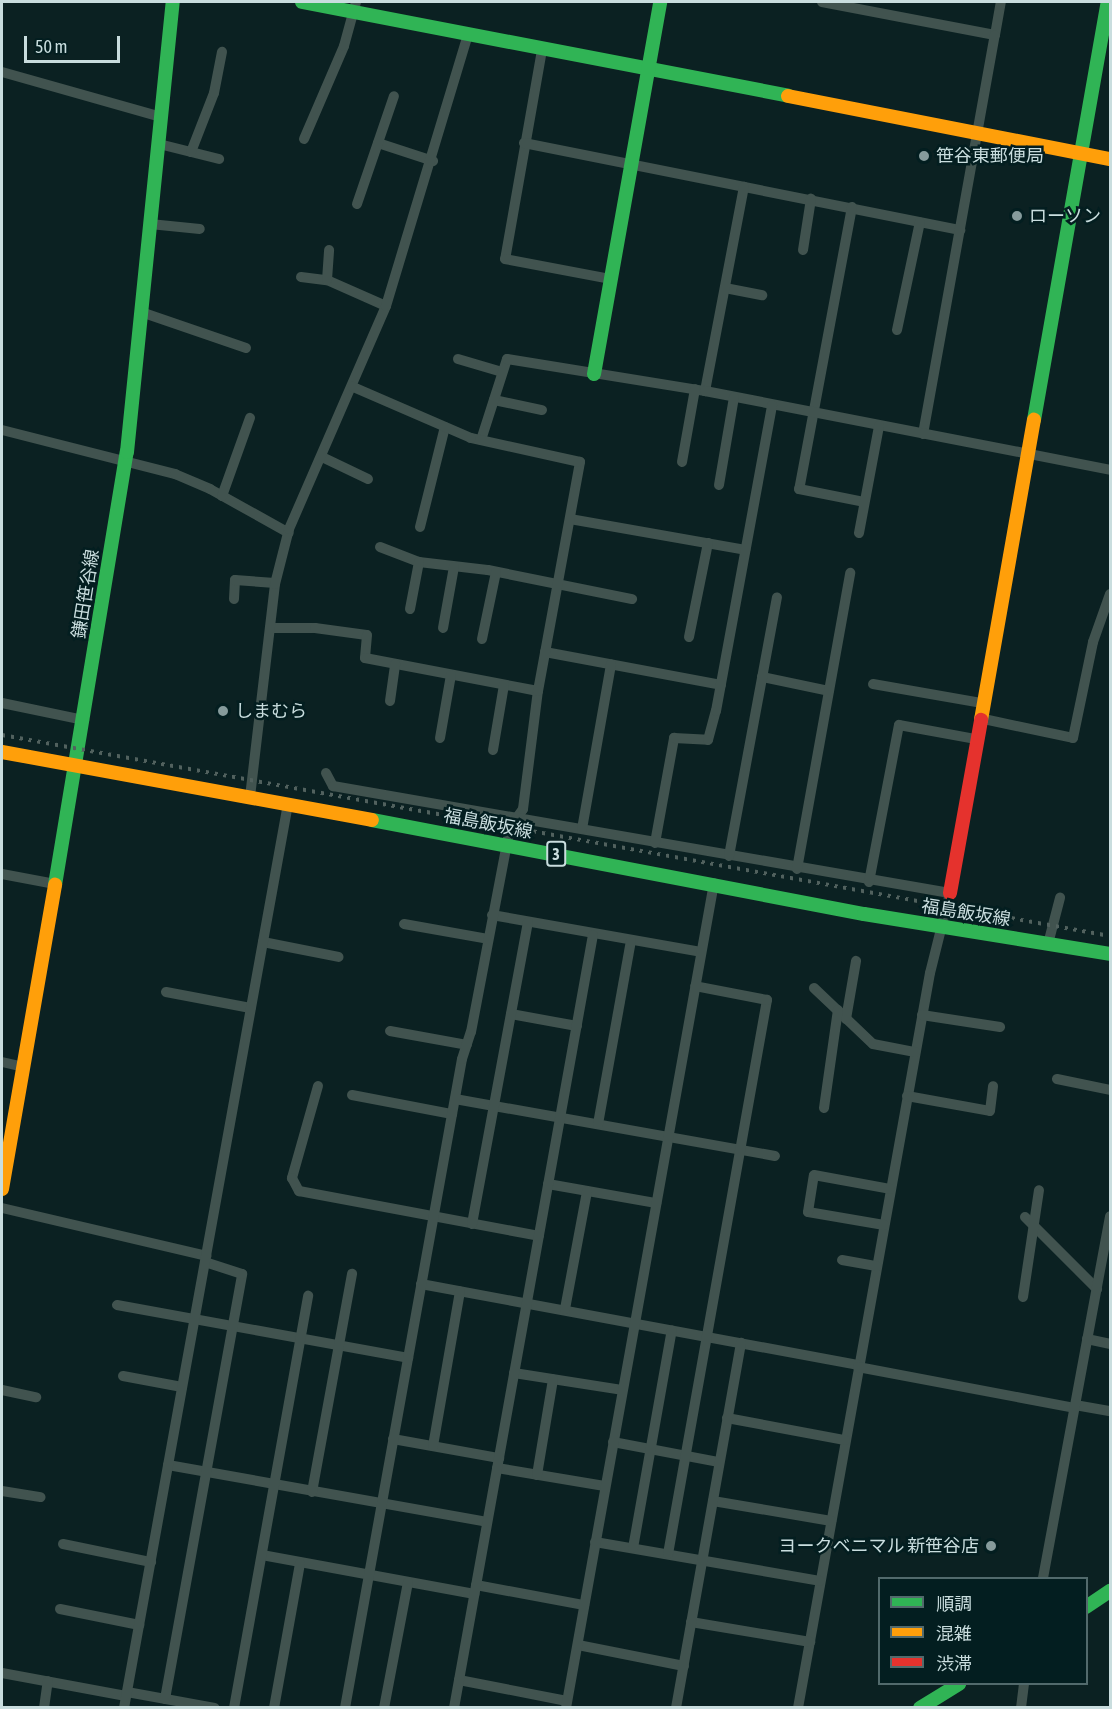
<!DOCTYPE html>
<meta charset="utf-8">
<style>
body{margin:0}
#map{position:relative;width:1112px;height:1709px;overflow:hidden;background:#0b2122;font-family:"Asap Condensed","Noto Sans JP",sans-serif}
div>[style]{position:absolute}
.street>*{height:10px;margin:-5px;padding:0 5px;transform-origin:5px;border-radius:5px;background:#41534f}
.fast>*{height:14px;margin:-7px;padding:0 7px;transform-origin:7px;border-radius:7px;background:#30b455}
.slow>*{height:14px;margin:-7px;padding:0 7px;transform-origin:7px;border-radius:7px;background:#ff9f0a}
.jam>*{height:14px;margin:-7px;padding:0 7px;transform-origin:7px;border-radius:7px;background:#e5322d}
.rail>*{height:4px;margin-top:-2px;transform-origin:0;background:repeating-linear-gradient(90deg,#51615e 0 3px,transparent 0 9px)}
.dots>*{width:16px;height:16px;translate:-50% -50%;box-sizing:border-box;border:3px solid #031e20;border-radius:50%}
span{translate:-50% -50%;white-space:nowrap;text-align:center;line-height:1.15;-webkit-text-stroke:5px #031e20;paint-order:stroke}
.shield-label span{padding:2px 4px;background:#031e20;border:2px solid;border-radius:4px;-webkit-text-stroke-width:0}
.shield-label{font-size:16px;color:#c9ddde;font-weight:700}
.poi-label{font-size:18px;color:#c9ddde}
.left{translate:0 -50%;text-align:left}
.right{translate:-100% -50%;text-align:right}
.street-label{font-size:18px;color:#c9ddde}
.frame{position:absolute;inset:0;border:3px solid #c9ddde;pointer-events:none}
.legend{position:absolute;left:878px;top:1577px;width:210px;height:108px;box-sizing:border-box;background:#031e20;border:2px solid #526a6c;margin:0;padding:8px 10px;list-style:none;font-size:18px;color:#c9ddde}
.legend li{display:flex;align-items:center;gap:12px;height:30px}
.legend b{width:30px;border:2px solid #526a6c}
.scale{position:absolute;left:24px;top:36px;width:96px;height:27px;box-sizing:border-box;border:3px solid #c9ddde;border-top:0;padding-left:8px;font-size:18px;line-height:21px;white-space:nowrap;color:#c9ddde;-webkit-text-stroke:4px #031e20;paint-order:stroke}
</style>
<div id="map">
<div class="street">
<div style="left:822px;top:2px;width:176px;rotate:10.8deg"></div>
<div style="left:995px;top:35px;width:34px;rotate:-80deg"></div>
<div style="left:542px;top:50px;width:212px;rotate:100deg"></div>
<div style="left:505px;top:259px;width:108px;rotate:10.7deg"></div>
<div style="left:2px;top:72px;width:165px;rotate:15.8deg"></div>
<div style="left:304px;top:139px;width:101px;rotate:-66.7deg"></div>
<div style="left:344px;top:46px;width:46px;rotate:-74.7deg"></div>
<div style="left:378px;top:143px;width:58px;rotate:18.1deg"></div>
<div style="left:524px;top:143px;width:445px;rotate:11.3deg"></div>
<div style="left:159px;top:144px;width:62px;rotate:14deg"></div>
<div style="left:191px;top:152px;width:63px;rotate:-68.7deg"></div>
<div style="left:214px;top:93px;width:42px;rotate:-79deg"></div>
<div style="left:357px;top:204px;width:114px;rotate:-71.1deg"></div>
<div style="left:852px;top:207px;width:287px;rotate:100.6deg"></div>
<div style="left:799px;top:489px;width:66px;rotate:11.3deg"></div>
<div style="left:150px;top:224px;width:50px;rotate:5.7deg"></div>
<div style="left:803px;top:250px;width:52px;rotate:-81.1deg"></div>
<div style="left:301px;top:277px;width:26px;rotate:7deg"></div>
<div style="left:327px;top:280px;width:64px;rotate:23.8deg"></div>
<div style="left:327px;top:280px;width:30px;rotate:-86deg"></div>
<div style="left:725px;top:288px;width:38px;rotate:11deg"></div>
<div style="left:141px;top:312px;width:111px;rotate:18.9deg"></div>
<div style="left:897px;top:330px;width:110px;rotate:-78deg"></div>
<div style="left:458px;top:359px;width:46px;rotate:16.5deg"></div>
<div style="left:705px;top:391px;width:208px;rotate:-79.2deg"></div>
<div style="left:494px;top:400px;width:49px;rotate:11.8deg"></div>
<div style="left:2px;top:430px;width:179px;rotate:14.3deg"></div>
<div style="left:175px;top:474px;width:38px;rotate:23deg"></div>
<div style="left:210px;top:489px;width:90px;rotate:29.1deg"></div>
<div style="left:923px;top:434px;width:405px;rotate:-79.8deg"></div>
<div style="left:481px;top:440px;width:85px;rotate:-72.2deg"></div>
<div style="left:507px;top:359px;width:201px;rotate:9.2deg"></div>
<div style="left:705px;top:391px;width:413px;rotate:11deg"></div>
<div style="left:322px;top:457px;width:51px;rotate:25.6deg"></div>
<div style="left:682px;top:462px;width:74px;rotate:-79.9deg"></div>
<div style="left:719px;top:485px;width:89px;rotate:-80.3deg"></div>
<div style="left:222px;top:496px;width:83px;rotate:-70.3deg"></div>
<div style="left:570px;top:519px;width:178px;rotate:10deg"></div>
<div style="left:420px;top:527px;width:103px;rotate:-76deg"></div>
<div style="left:859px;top:533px;width:109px;rotate:-79.4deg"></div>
<div style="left:380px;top:547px;width:42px;rotate:21deg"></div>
<div style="left:419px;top:562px;width:69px;rotate:6.6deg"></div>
<div style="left:488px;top:570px;width:147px;rotate:11.4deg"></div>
<div style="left:234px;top:599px;width:19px;rotate:-87deg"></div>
<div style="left:235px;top:580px;width:40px;rotate:4.3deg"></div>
<div style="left:410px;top:609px;width:48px;rotate:-79.2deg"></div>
<div style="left:270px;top:628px;width:45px"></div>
<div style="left:315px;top:628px;width:52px;rotate:7.7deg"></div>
<div style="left:367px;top:635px;width:23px;rotate:95deg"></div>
<div style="left:365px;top:658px;width:176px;rotate:10.8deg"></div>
<div style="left:443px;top:628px;width:62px;rotate:-79.8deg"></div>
<div style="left:689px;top:637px;width:96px;rotate:-78.6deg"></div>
<div style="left:482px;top:639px;width:68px;rotate:-78.2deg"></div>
<div style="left:545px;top:652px;width:179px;rotate:10.6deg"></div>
<div style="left:762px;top:677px;width:68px;rotate:11.8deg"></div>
<div style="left:873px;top:684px;width:111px;rotate:9.9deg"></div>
<div style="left:390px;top:701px;width:37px;rotate:-82deg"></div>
<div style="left:2px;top:703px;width:84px;rotate:11.7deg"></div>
<div style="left:979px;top:718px;width:96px;rotate:12deg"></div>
<div style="left:1073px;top:738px;width:98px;rotate:-78.2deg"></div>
<div style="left:1093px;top:642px;width:51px;rotate:-70.5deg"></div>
<div style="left:440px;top:738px;width:64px;rotate:-80.1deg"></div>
<div style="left:493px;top:750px;width:66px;rotate:-80.4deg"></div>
<div style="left:326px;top:773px;width:15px;rotate:62deg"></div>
<div style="left:333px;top:786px;width:626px;rotate:9.84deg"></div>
<div style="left:950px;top:893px;width:82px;rotate:104deg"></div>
<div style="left:930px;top:973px;width:747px;rotate:100.18deg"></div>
<div style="left:250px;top:797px;width:214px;rotate:-83.3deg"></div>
<div style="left:275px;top:584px;width:57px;rotate:-75.7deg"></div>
<div style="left:289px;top:529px;width:243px;rotate:-66.5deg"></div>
<div style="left:386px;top:306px;width:283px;rotate:-73.2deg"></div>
<div style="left:582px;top:829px;width:167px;rotate:-80deg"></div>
<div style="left:655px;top:843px;width:107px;rotate:-79.7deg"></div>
<div style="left:674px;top:738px;width:34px;rotate:3deg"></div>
<div style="left:708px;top:740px;width:30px;rotate:-75deg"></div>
<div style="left:716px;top:711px;width:311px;rotate:-79.6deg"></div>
<div style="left:729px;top:856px;width:263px;rotate:-79.5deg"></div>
<div style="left:797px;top:869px;width:301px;rotate:-79.8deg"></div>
<div style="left:2px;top:874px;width:54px;rotate:10.7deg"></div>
<div style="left:869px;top:882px;width:160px;rotate:-79.2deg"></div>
<div style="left:899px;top:725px;width:77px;rotate:10.4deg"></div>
<div style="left:492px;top:915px;width:212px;rotate:10deg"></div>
<div style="left:404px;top:924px;width:85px;rotate:10.1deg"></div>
<div style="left:263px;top:942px;width:77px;rotate:11.2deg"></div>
<div style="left:1048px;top:944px;width:48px;rotate:-75.4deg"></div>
<div style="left:814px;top:988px;width:81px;rotate:43.5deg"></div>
<div style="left:873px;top:1044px;width:43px;rotate:10.8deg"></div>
<div style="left:166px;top:992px;width:86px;rotate:10.7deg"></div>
<div style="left:511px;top:1014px;width:67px;rotate:10.3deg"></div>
<div style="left:922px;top:1015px;width:79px;rotate:8.7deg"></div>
<div style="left:846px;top:1019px;width:59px;rotate:-80.2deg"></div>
<div style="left:390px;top:1031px;width:78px;rotate:10.3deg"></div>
<div style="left:2px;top:1062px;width:22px;rotate:13deg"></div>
<div style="left:1057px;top:1079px;width:54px;rotate:11.7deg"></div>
<div style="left:318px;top:1086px;width:96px;rotate:105.8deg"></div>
<div style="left:292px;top:1178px;width:15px;rotate:62deg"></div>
<div style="left:299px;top:1191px;width:244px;rotate:10.6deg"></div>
<div style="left:352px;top:1095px;width:102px;rotate:10.8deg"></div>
<div style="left:907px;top:1096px;width:84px;rotate:10.2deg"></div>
<div style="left:990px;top:1111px;width:25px;rotate:-83deg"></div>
<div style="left:455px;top:1099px;width:325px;rotate:10.1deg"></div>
<div style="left:824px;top:1108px;width:99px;rotate:-81.9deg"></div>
<div style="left:598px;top:1124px;width:186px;rotate:-79.8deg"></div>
<div style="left:548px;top:1184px;width:110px;rotate:10deg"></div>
<div style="left:2px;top:1208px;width:210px;rotate:13.2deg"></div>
<div style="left:1025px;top:1217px;width:102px;rotate:45deg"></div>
<div style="left:472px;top:1224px;width:307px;rotate:-79.5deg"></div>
<div style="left:884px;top:1225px;width:77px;rotate:-170.3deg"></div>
<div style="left:808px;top:1212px;width:37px;rotate:-81deg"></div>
<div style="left:814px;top:1175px;width:77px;rotate:10.4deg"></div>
<div style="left:842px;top:1260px;width:35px;rotate:10deg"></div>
<div style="left:421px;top:1284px;width:444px;rotate:10.5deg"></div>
<div style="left:1023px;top:1297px;width:108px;rotate:-81.5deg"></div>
<div style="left:117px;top:1305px;width:296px;rotate:10.3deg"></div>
<div style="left:565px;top:1309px;width:120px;rotate:-79.4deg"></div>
<div style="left:1087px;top:1339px;width:24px;rotate:12deg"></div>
<div style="left:858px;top:1367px;width:220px;rotate:10.7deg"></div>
<div style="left:514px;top:1373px;width:109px;rotate:8.9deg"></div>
<div style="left:123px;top:1376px;width:60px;rotate:10.6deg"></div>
<div style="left:2px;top:1390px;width:35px;rotate:12deg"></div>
<div style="left:1075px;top:1405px;width:36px;rotate:10deg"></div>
<div style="left:727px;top:1418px;width:120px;rotate:10.6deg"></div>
<div style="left:393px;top:1439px;width:108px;rotate:10.2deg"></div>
<div style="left:613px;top:1442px;width:108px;rotate:10.7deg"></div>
<div style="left:433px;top:1446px;width:157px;rotate:-80.1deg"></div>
<div style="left:168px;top:1465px;width:324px;rotate:10.1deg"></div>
<div style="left:497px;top:1468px;width:109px;rotate:9.5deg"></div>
<div style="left:537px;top:1475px;width:97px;rotate:-80.5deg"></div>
<div style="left:2px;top:1491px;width:39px;rotate:9deg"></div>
<div style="left:312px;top:1492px;width:222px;rotate:-79.6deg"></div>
<div style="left:713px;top:1501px;width:120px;rotate:9.6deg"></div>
<div style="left:595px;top:1542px;width:228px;rotate:9.8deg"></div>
<div style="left:63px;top:1544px;width:90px;rotate:11.6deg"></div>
<div style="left:633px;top:1548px;width:221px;rotate:-79.9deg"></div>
<div style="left:668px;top:1554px;width:563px;rotate:-79.87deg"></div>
<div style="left:767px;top:1000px;width:73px;rotate:-169deg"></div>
<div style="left:262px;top:1555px;width:216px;rotate:10.4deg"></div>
<div style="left:1043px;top:1578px;width:368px;rotate:-79.5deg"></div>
<div style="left:476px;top:1585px;width:110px;rotate:10.5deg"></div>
<div style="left:60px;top:1609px;width:81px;rotate:11.4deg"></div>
<div style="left:691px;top:1622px;width:121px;rotate:9.5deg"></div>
<div style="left:578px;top:1645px;width:108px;rotate:11.2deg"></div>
<div style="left:2px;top:1673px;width:126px;rotate:10.5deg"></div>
<div style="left:459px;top:1680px;width:110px;rotate:11deg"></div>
<div style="left:127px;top:1692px;width:89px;rotate:10.3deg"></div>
<div style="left:165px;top:1699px;width:432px;rotate:-79.7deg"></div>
<div style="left:242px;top:1274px;width:39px;rotate:-162deg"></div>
<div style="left:44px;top:1708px;width:27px;rotate:-82deg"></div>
<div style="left:124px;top:1708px;width:919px;rotate:-79.72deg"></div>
<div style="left:234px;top:1708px;width:419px;rotate:-79.8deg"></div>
<div style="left:274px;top:1708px;width:147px;rotate:-79.8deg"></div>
<div style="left:345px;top:1708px;width:659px;rotate:-79.78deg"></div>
<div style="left:462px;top:1059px;width:28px;rotate:-72deg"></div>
<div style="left:471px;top:1032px;width:209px;rotate:-79.2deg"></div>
<div style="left:510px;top:827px;width:22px;rotate:-54deg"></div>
<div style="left:523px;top:809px;width:119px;rotate:-82.8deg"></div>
<div style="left:538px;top:691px;width:233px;rotate:-79.6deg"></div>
<div style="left:580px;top:462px;width:112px;rotate:-167.6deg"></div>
<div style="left:471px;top:438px;width:129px;rotate:-156.6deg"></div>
<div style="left:384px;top:1708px;width:128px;rotate:-79.2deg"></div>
<div style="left:454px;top:1708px;width:785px;rotate:-79.81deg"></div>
<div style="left:566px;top:1708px;width:838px;rotate:-79.83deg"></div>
<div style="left:676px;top:1708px;width:371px;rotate:-79.9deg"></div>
<div style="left:1021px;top:1708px;width:24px;rotate:-83deg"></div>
</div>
<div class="fast">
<div style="left:302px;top:2px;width:495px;rotate:10.9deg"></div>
<div style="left:594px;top:374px;width:378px;rotate:-79.9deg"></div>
<div style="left:1034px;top:420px;width:424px;rotate:-80deg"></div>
<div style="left:372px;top:820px;width:501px;rotate:10.82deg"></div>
<div style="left:864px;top:914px;width:249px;rotate:9.2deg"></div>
<div style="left:55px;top:885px;width:439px;rotate:-80.6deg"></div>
<div style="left:127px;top:452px;width:452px;rotate:-84.2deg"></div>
<div style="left:1086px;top:1607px;width:29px;rotate:-34deg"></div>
<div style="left:920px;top:1708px;width:46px;rotate:-31.6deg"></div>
</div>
<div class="slow">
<div style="left:788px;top:96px;width:328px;rotate:11.1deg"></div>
<div style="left:981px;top:720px;width:305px;rotate:-80deg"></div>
<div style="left:2px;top:752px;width:376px;rotate:10.4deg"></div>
<div style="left:2px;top:1189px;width:309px;rotate:-80.1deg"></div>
</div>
<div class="jam">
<div style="left:950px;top:893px;width:176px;rotate:-79.8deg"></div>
</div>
<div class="rail">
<div style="left:2px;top:735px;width:1126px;rotate:10.28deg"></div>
</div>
<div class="dots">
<div style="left:924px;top:156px;background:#869b9c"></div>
<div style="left:1017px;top:216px;background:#869b9c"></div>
<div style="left:223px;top:711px;background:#869b9c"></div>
<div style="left:991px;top:1546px;background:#869b9c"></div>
</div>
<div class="shield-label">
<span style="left:556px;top:854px">3</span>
</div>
<div class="poi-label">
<span class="left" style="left:936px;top:156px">笹谷東郵便局</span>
<span class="left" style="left:1029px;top:216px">ローソン</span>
<span class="left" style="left:235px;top:711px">しまむら</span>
<span class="right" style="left:979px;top:1546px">ヨークベニマル 新笹谷店</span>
</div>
<div class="street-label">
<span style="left:86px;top:594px;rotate:-81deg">鎌田笹谷線</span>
<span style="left:488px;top:824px;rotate:11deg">福島飯坂線</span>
<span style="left:966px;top:913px;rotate:9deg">福島飯坂線</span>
</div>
<div class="frame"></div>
<ul class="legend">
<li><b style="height:8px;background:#30b455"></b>順調</li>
<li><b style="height:8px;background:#ff9f0a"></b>混雑</li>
<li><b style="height:8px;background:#e5322d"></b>渋滞</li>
</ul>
<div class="scale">50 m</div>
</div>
